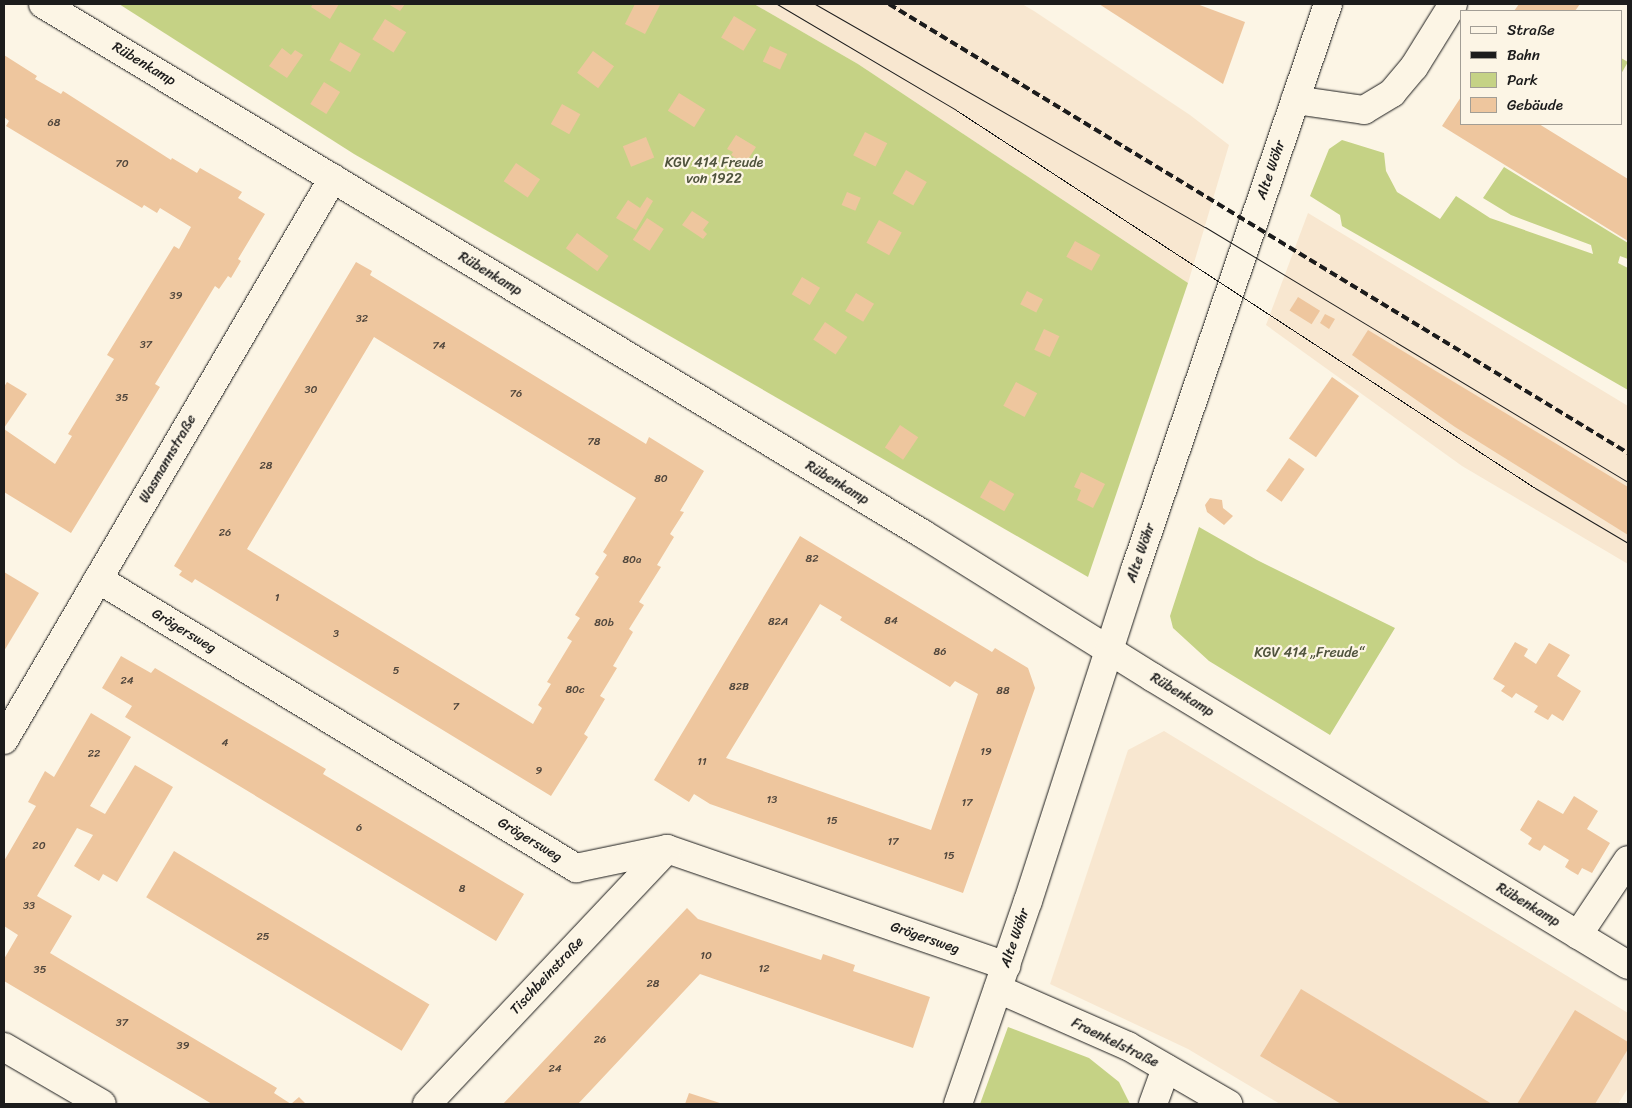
<!DOCTYPE html>
<meta charset="utf-8">
<style>
body{margin:0}
#map{position:relative;width:1632px;height:1108px;overflow:hidden;background:#fcf5e5;font-family:Sriracha,sans-serif}
div>[style]{position:absolute}
.built>*{inset:0;background:#f8e7d0}
.green>*{inset:0;background:#c5d285;transform-origin:0 0}
.building>*{inset:0;background:#eec69e;transform-origin:0 0}
.roads{filter:drop-shadow(0 0 1px #1c1c1c) drop-shadow(0 0 1px #1c1c1c)}
.minor>*{height:28px;margin:-14px;padding:0 14px;transform-origin:14px;border-radius:14px;background:#fcf5e5}
.tram>*{height:1px;margin:-0.5px;padding:0 0.5px;transform-origin:0.5px;border-radius:0.5px;background:#1c1c1c}
.rail>*{height:4px;margin-top:-2px;transform-origin:0;background:repeating-linear-gradient(90deg,#1c1c1c 0 8px,transparent 0 12px)}
span{translate:-50% -50%;white-space:nowrap;text-align:center;line-height:1.15;-webkit-text-stroke:4.5px #fcf5e5;paint-order:stroke}
.number-label{font-size:11px;color:#50463c}
.number-label span{-webkit-text-stroke-width:0}
.street-label{font-size:14px;color:#1c1c1c}
.park-label{font-size:14px;color:#4f533c}
.frame{position:absolute;inset:0;border:5px solid #1c1c1c;pointer-events:none}
.legend{position:absolute;left:1460px;top:10px;width:162px;height:115px;box-sizing:border-box;background:#fcf5e5;border:1px solid #a29e95;margin:0;padding:6px 9px;list-style:none;font-size:15px;color:#1c1c1c}
.legend li{display:flex;align-items:center;gap:10px;height:25px}
.legend b{width:25px;border:1px solid #a29e95}
</style>
<div id="map">
<div class="built">
<div style="clip-path:polygon(754px 4px,1022px 4px,1034px 11px,1190px 115px,1229px 145px,1188px 283px,858px 64px)"></div>
<div style="clip-path:polygon(1308px 213px,1628px 406px,1628px 564px,1462px 466px,1266px 325px)"></div>
<div style="clip-path:polygon(1164px 731px,1628px 1013px,1628px 1088px,1618px 1104px,1280px 1104px,1188px 1049px,1050px 984px,1128px 750px)"></div>
</div>
<div class="green">
<div style="clip-path:polygon(119px 4px,754px 4px,858px 64px,1188px 283px,1088px 577px,354px 154px)"></div>
<div style="left:1621px;top:58px;width:8px;height:61px;rotate:30deg"></div>
<div style="clip-path:polygon(1342px 140px,1384px 153px,1386px 171px,1397px 192px,1440px 219px,1456px 196px,1490px 218px,1593px 254px,1591px 245px,1511px 215px,1483px 198px,1504px 167px,1628px 243px,1628px 259px,1620px 256px,1618px 263px,1628px 268px,1628px 390px,1342px 226px,1340px 215px,1310px 196px,1329px 149px)"></div>
<div style="clip-path:polygon(1199px 527px,1257px 560px,1395px 628px,1330px 735px,1209px 661px,1173px 628px,1170px 616px)"></div>
<div style="clip-path:polygon(1008px 1027px,1089px 1058px,1119px 1082px,1130px 1104px,980px 1104px)"></div>
</div>
<div class="building">
<div style="clip-path:polygon(313px 4px,339px 4px,330px 19px,311px 7px)"></div>
<div style="clip-path:polygon(388px 4px,405px 4px,400px 11px)"></div>
<div style="clip-path:polygon(635px 4px,660px 5px,645px 34px,625px 24px)"></div>
<div style="clip-path:polygon(1099px 4px,1197px 4px,1245px 22px,1223px 84px)"></div>
<div style="clip-path:polygon(1519px 4px,1580px 4px,1575px 11px,1514px 11px)"></div>
<div style="left:734px;top:16px;width:26px;height:25px;rotate:31deg"></div>
<div style="left:385px;top:19px;width:25px;height:24px;rotate:32deg"></div>
<div style="left:340px;top:42px;width:24px;height:21px;rotate:30deg"></div>
<div style="left:770px;top:46px;width:19px;height:17px;rotate:25deg"></div>
<div style="clip-path:polygon(282px 48px,291px 55px,295px 50px,303px 55px,287px 78px,269px 66px)"></div>
<div style="left:593px;top:51px;width:26px;height:27px;rotate:36deg"></div>
<div style="clip-path:polygon(4px 55px,37px 76px,35px 79px,61px 94px,63px 91px,171px 160px,172px 158px,197px 173px,200px 168px,242px 192px,238px 198px,265px 214px,238px 259px,241px 261px,231px 278px,228px 276px,219px 289px,215px 286px,155px 384px,160px 387px,71px 533px,4px 492px,4px 429px,55px 464px,72px 436px,68px 434px,114px 359px,107px 355px,174px 246px,179px 249px,191px 227px,160px 208px,157px 213px,144px 205px,142px 208px,6px 126px,9px 121px,4px 117px)"></div>
<div style="left:324px;top:82px;width:19px;height:26px;rotate:32deg"></div>
<div style="left:679px;top:93px;width:31px;height:21px;rotate:32deg"></div>
<div style="clip-path:polygon(1461px 97px,1461px 124px,1539px 124px,1628px 179px,1628px 241px,1442px 126px)"></div>
<div style="left:562px;top:104px;width:21px;height:23px;rotate:29deg"></div>
<div style="left:865px;top:132px;width:25px;height:26px;rotate:27deg"></div>
<div style="clip-path:polygon(736px 135px,756px 147px,745px 164px,731px 155px,733px 152px,727px 149px)"></div>
<div style="left:646px;top:137px;width:22px;height:25px;rotate:68deg"></div>
<div style="left:516px;top:163px;width:29px;height:22px;rotate:34deg"></div>
<div style="left:906px;top:170px;width:24px;height:27px;rotate:30deg"></div>
<div style="left:847px;top:192px;width:15px;height:14px;rotate:23deg"></div>
<div style="clip-path:polygon(647px 197px,653px 201px,636px 230px,616px 218px,628px 200px,640px 208px)"></div>
<div style="clip-path:polygon(692px 211px,709px 222px,703px 230px,707px 234px,703px 239px,682px 225px)"></div>
<div style="left:647px;top:218px;width:20px;height:26px;rotate:33deg"></div>
<div style="left:879px;top:220px;width:26px;height:26px;rotate:29deg"></div>
<div style="left:577px;top:233px;width:39px;height:19px;rotate:36deg"></div>
<div style="left:1075px;top:241px;width:29px;height:18px;rotate:29deg"></div>
<div style="clip-path:polygon(evenodd,356px 262px,372px 271px,370px 275px,646px 444px,649px 437px,704px 471px,680px 511px,684px 512px,670px 534px,674px 537px,657px 565px,661px 567px,639px 602px,644px 605px,629px 629px,633px 632px,613px 666px,617px 668px,600px 696px,605px 699px,584px 734px,588px 737px,551px 796px,195px 579px,192px 583px,179px 575px,182px 571px,174px 566px,356px 262px,374px 337px,636px 498px,603px 552px,607px 555px,595px 574px,599px 577px,575px 615px,580px 618px,567px 638px,572px 641px,547px 682px,551px 684px,538px 705px,542px 708px,533px 724px,247px 549px,374px 337px)"></div>
<div style="left:802px;top:277px;width:21px;height:20px;rotate:31deg"></div>
<div style="left:1027px;top:291px;width:18px;height:15px;rotate:27deg"></div>
<div style="left:856px;top:293px;width:21px;height:21px;rotate:31deg"></div>
<div style="left:1298px;top:297px;width:26px;height:16px;rotate:32deg"></div>
<div style="clip-path:polygon(1325px 314px,1335px 319px,1329px 329px,1320px 323px)"></div>
<div style="left:825px;top:322px;width:27px;height:21px;rotate:34deg"></div>
<div style="left:1044px;top:329px;width:17px;height:23px;rotate:25deg"></div>
<div style="clip-path:polygon(1368px 330px,1628px 487px,1628px 535px,1455px 427px,1352px 355px)"></div>
<div style="left:1332px;top:377px;width:33px;height:75px;rotate:35deg"></div>
<div style="clip-path:polygon(7px 382px,27px 394px,4px 428px,4px 387px)"></div>
<div style="left:1016px;top:382px;width:24px;height:27px;rotate:28deg"></div>
<div style="left:900px;top:425px;width:22px;height:27px;rotate:34deg"></div>
<div style="left:1289px;top:458px;width:19px;height:40px;rotate:35deg"></div>
<div style="clip-path:polygon(1081px 472px,1105px 484px,1093px 508px,1077px 500px,1081px 490px,1074px 487px)"></div>
<div style="left:990px;top:480px;width:28px;height:20px;rotate:30deg"></div>
<div style="clip-path:polygon(1210px 498px,1222px 500px,1223px 508px,1233px 516px,1224px 525px,1207px 512px,1205px 505px)"></div>
<div style="clip-path:polygon(evenodd,800px 536px,992px 652px,995px 648px,1028px 668px,1035px 688px,963px 893px,710px 804px,694px 794px,689px 802px,654px 780px,800px 536px,820px 604px,842px 617px,840px 620px,950px 687px,955px 681px,978px 694px,931px 830px,726px 758px,820px 604px)"></div>
<div style="clip-path:polygon(4px 572px,39px 593px,4px 651px)"></div>
<div style="clip-path:polygon(1515px 642px,1528px 649px,1524px 656px,1536px 664px,1549px 643px,1570px 655px,1557px 676px,1581px 691px,1563px 721px,1552px 714px,1548px 720px,1534px 712px,1538px 706px,1516px 693px,1512px 698px,1501px 691px,1505px 686px,1493px 679px)"></div>
<div style="clip-path:polygon(121px 656px,151px 673px,155px 668px,326px 769px,323px 774px,524px 894px,496px 941px,125px 717px,132px 706px,102px 688px)"></div>
<div style="clip-path:polygon(91px 713px,131px 737px,90px 806px,105px 814px,135px 765px,173px 787px,117px 882px,103px 874px,99px 881px,74px 866px,93px 835px,77px 828px,37px 896px,72px 916px,50px 953px,277px 1088px,274px 1093px,291px 1104px,299px 1097px,306px 1104px,212px 1104px,4px 981px,4px 959px,18px 935px,4px 926px,4px 861px,36px 806px,28px 802px,45px 771px,54px 777px)"></div>
<div style="clip-path:polygon(1574px 796px,1598px 811px,1587px 829px,1610px 843px,1592px 873px,1582px 868px,1578px 875px,1571px 871px,1565px 867px,1569px 860px,1544px 845px,1540px 851px,1534px 848px,1528px 844px,1532px 838px,1520px 830px,1538px 800px,1563px 814px)"></div>
<div style="left:174px;top:851px;width:298px;height:54px;rotate:31deg"></div>
<div style="clip-path:polygon(687px 908px,698px 919px,821px 960px,823px 954px,855px 965px,853px 971px,930px 997px,913px 1048px,700px 974px,578px 1104px,503px 1104px)"></div>
<div style="clip-path:polygon(1301px 989px,1492px 1104px,1341px 1104px,1260px 1056px)"></div>
<div style="clip-path:polygon(1575px 1010px,1628px 1042px,1628px 1049px,1595px 1104px,1517px 1104px)"></div>
<div style="clip-path:polygon(689px 1093px,723px 1104px,685px 1104px)"></div>
</div>
<div class="roads">
<div class="minor">
<div style="left:43px;top:4px;width:1027px;rotate:31.06deg"></div>
<div style="left:923px;top:534px;width:270px;rotate:32deg"></div>
<div style="left:1152px;top:677px;width:556px;rotate:31.18deg"></div>
<div style="left:1295px;top:100px;width:70px;rotate:8.2deg"></div>
<div style="left:1364px;top:110px;width:33px;rotate:-31deg"></div>
<div style="left:1392px;top:93px;width:34px;rotate:-50deg"></div>
<div style="left:1414px;top:67px;width:74px;rotate:-58.2deg"></div>
<div style="left:98px;top:579px;width:559px;rotate:31.16deg"></div>
<div style="left:576px;top:868px;width:93px;rotate:-11.8deg"></div>
<div style="left:667px;top:849px;width:359px;rotate:19deg"></div>
<div style="left:4px;top:740px;width:651px;rotate:-59.65deg"></div>
<div style="left:1578px;top:935px;width:90px;rotate:-56.3deg"></div>
<div style="left:998px;top:989px;width:142px;rotate:23.7deg"></div>
<div style="left:1128px;top:1046px;width:116px;rotate:30.1deg"></div>
<div style="left:4px;top:1047px;width:113px;rotate:30.2deg"></div>
<div style="left:427px;top:1104px;width:350px;rotate:-46.7deg"></div>
<div style="left:958px;top:1104px;width:215px;rotate:-71deg"></div>
<div style="left:1028px;top:901px;width:348px;rotate:-72.1deg"></div>
<div style="left:1135px;top:570px;width:598px;rotate:-71.17deg"></div>
<div style="left:1153px;top:1104px;width:38px;rotate:-70deg"></div>
</div>
</div>
<div class="tram">
<div style="left:777px;top:4px;width:208px;rotate:30.6deg"></div>
<div style="left:956px;top:110px;width:691px;rotate:33.14deg"></div>
<div style="left:1535px;top:488px;width:108px;rotate:30.6deg"></div>
<div style="left:815px;top:4px;width:449px;rotate:29.8deg"></div>
<div style="left:1205px;top:227px;width:494px;rotate:31.1deg"></div>
</div>
<div class="rail">
<div style="left:889px;top:4px;width:865px;rotate:31.28deg"></div>
</div>
<div class="number-label">
<span style="left:54px;top:123px">68</span>
<span style="left:122px;top:164px">70</span>
<span style="left:176px;top:296px">39</span>
<span style="left:362px;top:319px">32</span>
<span style="left:146px;top:345px">37</span>
<span style="left:439px;top:346px">74</span>
<span style="left:311px;top:390px">30</span>
<span style="left:516px;top:394px">76</span>
<span style="left:122px;top:398px">35</span>
<span style="left:594px;top:442px">78</span>
<span style="left:266px;top:466px">28</span>
<span style="left:661px;top:479px">80</span>
<span style="left:225px;top:533px">26</span>
<span style="left:812px;top:559px">82</span>
<span style="left:632px;top:560px">80a</span>
<span style="left:277px;top:598px">1</span>
<span style="left:891px;top:621px">84</span>
<span style="left:778px;top:622px">82A</span>
<span style="left:604px;top:623px">80b</span>
<span style="left:336px;top:634px">3</span>
<span style="left:940px;top:652px">86</span>
<span style="left:396px;top:671px">5</span>
<span style="left:127px;top:681px">24</span>
<span style="left:739px;top:687px">82B</span>
<span style="left:575px;top:690px">80c</span>
<span style="left:1003px;top:691px">88</span>
<span style="left:456px;top:707px">7</span>
<span style="left:225px;top:743px">4</span>
<span style="left:986px;top:752px">19</span>
<span style="left:94px;top:754px">22</span>
<span style="left:702px;top:762px">11</span>
<span style="left:539px;top:771px">9</span>
<span style="left:772px;top:800px">13</span>
<span style="left:967px;top:803px">17</span>
<span style="left:832px;top:821px">15</span>
<span style="left:359px;top:828px">6</span>
<span style="left:893px;top:842px">17</span>
<span style="left:39px;top:846px">20</span>
<span style="left:949px;top:856px">15</span>
<span style="left:462px;top:889px">8</span>
<span style="left:29px;top:906px">33</span>
<span style="left:263px;top:937px">25</span>
<span style="left:706px;top:956px">10</span>
<span style="left:764px;top:969px">12</span>
<span style="left:40px;top:970px">35</span>
<span style="left:653px;top:984px">28</span>
<span style="left:122px;top:1023px">37</span>
<span style="left:600px;top:1040px">26</span>
<span style="left:183px;top:1046px">39</span>
<span style="left:555px;top:1069px">24</span>
</div>
<div class="street-label">
<span style="left:144px;top:64px;rotate:31deg">Rübenkamp</span>
<span style="left:1271px;top:170px;rotate:-71deg">Alte Wöhr</span>
<span style="left:490px;top:274px;rotate:31deg">Rübenkamp</span>
<span style="left:168px;top:459px;rotate:-60deg">Wasmannstraße</span>
<span style="left:837px;top:483px;rotate:31deg">Rübenkamp</span>
<span style="left:1141px;top:553px;rotate:-71deg">Alte Wöhr</span>
<span style="left:184px;top:631px;rotate:31deg">Grögersweg</span>
<span style="left:1182px;top:695px;rotate:31deg">Rübenkamp</span>
<span style="left:530px;top:840px;rotate:31deg">Grögersweg</span>
<span style="left:1528px;top:905px;rotate:31deg">Rübenkamp</span>
<span style="left:925px;top:938px;rotate:19deg">Grögersweg</span>
<span style="left:1015px;top:938px;rotate:-71deg">Alte Wöhr</span>
<span style="left:547px;top:976px;rotate:-47deg">Tischbeinstraße</span>
<span style="left:1115px;top:1043px;rotate:26deg">Fraenkelstraße</span>
</div>
<div class="park-label">
<span style="left:714px;top:171px">KGV 414 Freude<br>von 1922</span>
<span style="left:1309px;top:653px">KGV 414 „Freude“</span>
</div>
<div class="frame"></div>
<ul class="legend">
<li><b style="height:6px;background:#fcf5e5"></b>Straße</li>
<li><b style="height:6px;background:#1c1c1c"></b>Bahn</li>
<li><b style="height:14px;background:#c5d285"></b>Park</li>
<li><b style="height:14px;background:#eec69e"></b>Gebäude</li>
</ul>
</div>
